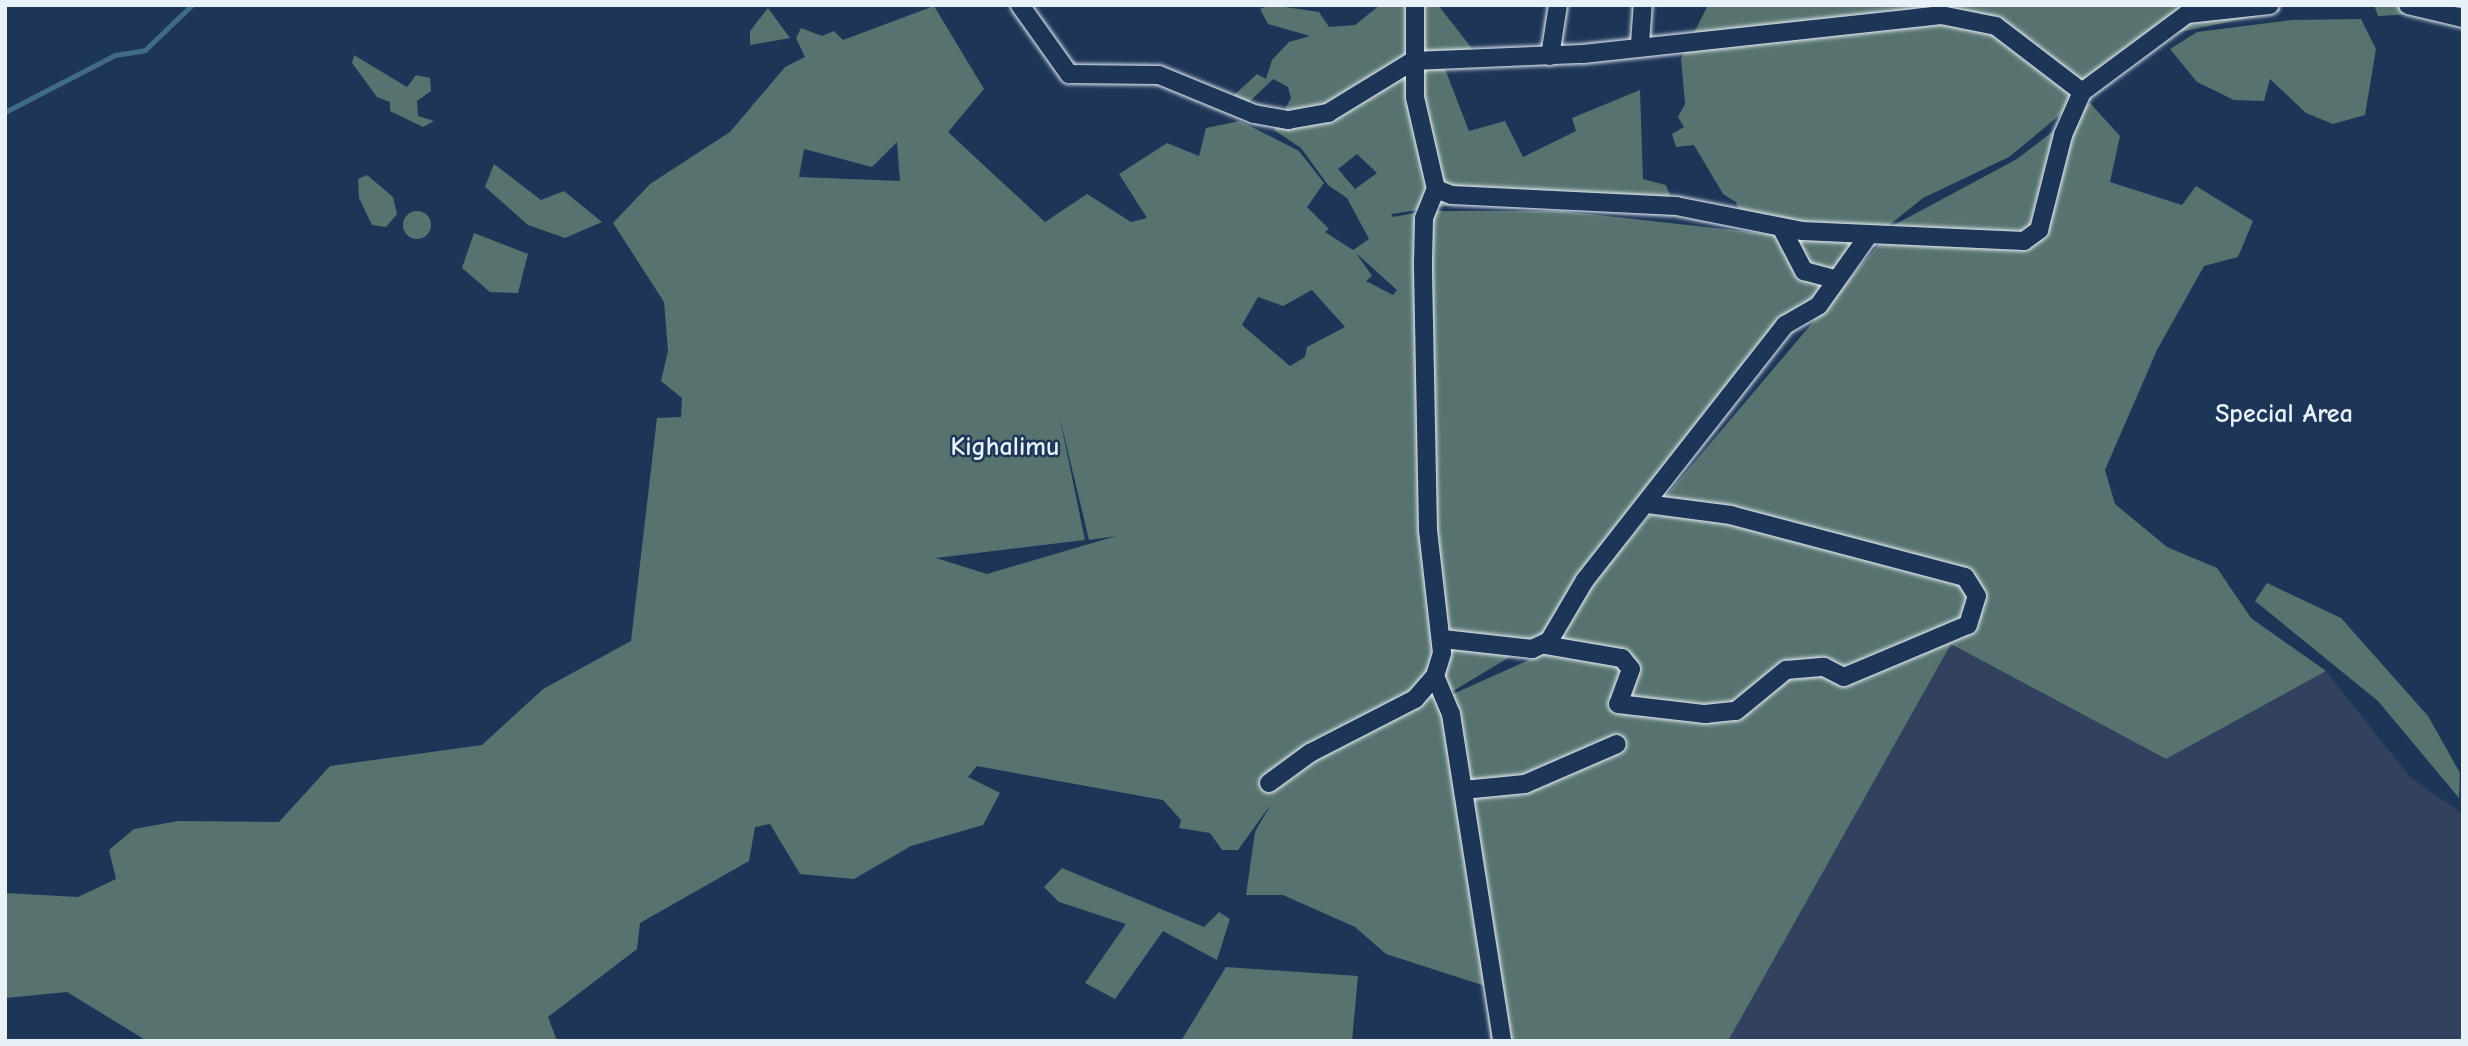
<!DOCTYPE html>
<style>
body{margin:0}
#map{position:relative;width:2468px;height:1046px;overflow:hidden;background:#1d3557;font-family:"Comic Neue",sans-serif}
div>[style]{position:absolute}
.built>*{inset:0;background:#31415e}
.green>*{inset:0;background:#577370}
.round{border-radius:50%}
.stream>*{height:4.5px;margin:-2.25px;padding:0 2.25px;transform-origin:2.25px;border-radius:2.25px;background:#406a88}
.roads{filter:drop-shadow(0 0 2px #e8f1f8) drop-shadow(0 0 2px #e8f1f8)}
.minor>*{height:18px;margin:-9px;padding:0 9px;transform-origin:9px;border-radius:9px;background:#1d3557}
span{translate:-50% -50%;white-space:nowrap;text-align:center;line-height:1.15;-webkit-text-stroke:5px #1d3557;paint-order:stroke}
.quarter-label{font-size:26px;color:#e8f1f8;font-weight:700}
.frame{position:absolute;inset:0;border:7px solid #e8f1f8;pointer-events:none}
</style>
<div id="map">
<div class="built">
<div style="clip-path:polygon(1951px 644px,2166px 759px,2326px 671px,2410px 777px,2463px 814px,2463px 1041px,1727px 1041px)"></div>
</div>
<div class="green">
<div style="clip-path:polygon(evenodd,1271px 5px,1319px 12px,1329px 27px,1355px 25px,1380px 5px,1438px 5px,1474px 51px,1442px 61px,1469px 131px,1505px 121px,1523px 157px,1576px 131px,1572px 118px,1640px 90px,1643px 179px,1666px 185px,1678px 216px,1467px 203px,1391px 214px,1393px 217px,1426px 211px,1562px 211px,1869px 245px,1795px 318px,1764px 367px,1548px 634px,1433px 703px,1558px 647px,1588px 588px,1896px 224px,2017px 159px,2090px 103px,2120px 136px,2110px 182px,2182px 205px,2196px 186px,2253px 221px,2238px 257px,2204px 266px,2157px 350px,2105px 470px,2115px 504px,2167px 547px,2217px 568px,2251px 618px,2326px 671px,2166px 759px,1951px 644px,1728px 1041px,1491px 1041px,1485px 986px,1386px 954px,1355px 927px,1283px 895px,1246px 895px,1255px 832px,1271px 804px,1238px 850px,1222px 850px,1210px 833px,1179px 828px,1181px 820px,1163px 800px,977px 766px,968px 777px,1000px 793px,983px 825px,911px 846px,854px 879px,800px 874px,770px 824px,755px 827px,749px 861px,640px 923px,637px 949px,548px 1017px,557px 1041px,147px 1041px,67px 992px,5px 998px,5px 893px,78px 897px,116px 879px,109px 850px,134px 829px,178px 821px,279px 822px,330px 766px,482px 745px,543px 689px,631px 641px,657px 418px,681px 417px,682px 398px,661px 381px,668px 351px,664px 302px,613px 223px,650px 184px,730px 132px,785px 67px,805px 57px,796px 38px,801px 28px,822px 36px,834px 31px,843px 40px,934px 6px,984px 89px,948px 132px,1045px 222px,1087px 194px,1131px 222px,1147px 218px,1119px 174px,1167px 143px,1199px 156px,1206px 128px,1240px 121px,1299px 151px,1324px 183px,1307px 207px,1329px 229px,1325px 232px,1353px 250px,1369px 239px,1347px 198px,1328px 185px,1301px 148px,1274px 130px,1291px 98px,1288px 87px,1273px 79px,1244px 107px,1233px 96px,1257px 74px,1266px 79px,1272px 60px,1289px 42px,1310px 36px,1268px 24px,1260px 9px,1271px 5px,897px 142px,900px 181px,799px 177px,804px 149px,872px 167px,897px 142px,1271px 5px,1357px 154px,1377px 173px,1355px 189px,1338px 169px,1357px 154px,1271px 5px,1356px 253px,1397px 290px,1393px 295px,1366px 281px,1372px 276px,1356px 253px,1271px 5px,1312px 290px,1345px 327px,1307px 347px,1305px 357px,1290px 366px,1242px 325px,1258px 297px,1283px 306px,1312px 290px,1271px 5px,1059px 414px,1089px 540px,1116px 536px,987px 574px,936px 558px,1085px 540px,1059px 414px)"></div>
<div style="clip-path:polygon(1708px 5px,1932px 5px,1936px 12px,1943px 5px,2276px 5px,2281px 11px,2175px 33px,2083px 96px,2009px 157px,1923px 198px,1878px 234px,1744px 227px,1736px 202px,1723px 194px,1694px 145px,1676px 147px,1672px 134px,1684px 127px,1678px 117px,1685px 104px,1681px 59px)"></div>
<div style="clip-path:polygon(2374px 5px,2433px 5px,2451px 12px,2378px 16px)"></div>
<div style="clip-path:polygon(768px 8px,790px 38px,750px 45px,750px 31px)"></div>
<div style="clip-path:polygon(2361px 19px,2376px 49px,2365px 115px,2333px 124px,2306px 113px,2270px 79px,2264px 101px,2234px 100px,2197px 82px,2170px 49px,2197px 32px,2292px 20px)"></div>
<div style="clip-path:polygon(354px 55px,407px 87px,416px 75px,430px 78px,431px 91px,417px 101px,418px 116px,434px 121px,423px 127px,390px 111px,390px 102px,377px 97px,352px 63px)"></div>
<div style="clip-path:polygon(494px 164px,541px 200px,564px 191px,602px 222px,565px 238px,528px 225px,485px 187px)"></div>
<div style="clip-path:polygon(367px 175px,393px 197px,397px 214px,386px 227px,372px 225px,359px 198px,358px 179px)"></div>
<div class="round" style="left:403px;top:211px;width:28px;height:28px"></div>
<div style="clip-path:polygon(474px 233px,528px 254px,518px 293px,490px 292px,462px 268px)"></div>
<div style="clip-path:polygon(2267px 583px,2341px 618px,2428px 716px,2460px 773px,2459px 798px,2378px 701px,2255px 601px)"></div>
<div style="clip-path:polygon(1062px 868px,1204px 927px,1219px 912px,1230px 919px,1217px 960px,1163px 931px,1115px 999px,1085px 983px,1126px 924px,1059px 902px,1044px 887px)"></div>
<div style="clip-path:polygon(1226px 967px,1358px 976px,1352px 1041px,1181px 1041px)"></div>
</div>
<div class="stream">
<div style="left:5px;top:112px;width:124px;rotate:-27.4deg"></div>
<div style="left:115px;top:55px;width:30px;rotate:-9deg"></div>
<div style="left:145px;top:50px;width:65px;rotate:-43.8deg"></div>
</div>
<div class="roads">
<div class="minor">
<div style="left:1020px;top:5px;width:85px;rotate:54.6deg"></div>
<div style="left:1069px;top:74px;width:90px;rotate:0.6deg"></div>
<div style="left:1159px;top:75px;width:103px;rotate:22.3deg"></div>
<div style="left:1254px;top:114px;width:35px;rotate:10deg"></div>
<div style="left:1288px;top:120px;width:41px;rotate:-9.9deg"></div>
<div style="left:1328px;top:113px;width:100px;rotate:-31.5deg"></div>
<div style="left:1413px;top:61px;width:170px;rotate:-2.4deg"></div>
<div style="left:1583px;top:54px;width:360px;rotate:-6.2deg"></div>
<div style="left:1941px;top:15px;width:56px;rotate:11.3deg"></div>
<div style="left:1996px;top:26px;width:108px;rotate:37.5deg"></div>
<div style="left:2408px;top:5px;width:57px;rotate:13.3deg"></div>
<div style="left:1640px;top:44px;width:39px;rotate:-86deg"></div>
<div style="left:1550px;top:56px;width:52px;rotate:-81.1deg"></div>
<div style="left:1436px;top:189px;width:17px;rotate:21deg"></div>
<div style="left:1452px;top:195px;width:224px;rotate:2.8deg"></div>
<div style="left:1676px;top:206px;width:128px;rotate:11.2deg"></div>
<div style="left:1802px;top:231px;width:222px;rotate:2.6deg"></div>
<div style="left:2024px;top:241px;width:19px;rotate:-36deg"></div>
<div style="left:2039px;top:230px;width:98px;rotate:-75.8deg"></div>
<div style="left:2063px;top:135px;width:47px;rotate:-66.2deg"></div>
<div style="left:2082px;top:92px;width:131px;rotate:-36.6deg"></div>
<div style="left:2187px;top:14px;width:83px;rotate:-6.2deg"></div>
<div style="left:1781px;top:227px;width:50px;rotate:62.4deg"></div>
<div style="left:1804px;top:271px;width:31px;rotate:15deg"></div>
<div style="left:1443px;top:639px;width:90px;rotate:6.4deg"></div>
<div style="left:1532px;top:649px;width:19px;rotate:-25deg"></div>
<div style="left:1549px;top:641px;width:71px;rotate:-59.5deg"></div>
<div style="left:1585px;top:580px;width:324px;rotate:-51.9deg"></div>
<div style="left:1785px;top:325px;width:39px;rotate:-30deg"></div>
<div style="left:1819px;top:305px;width:85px;rotate:-54.6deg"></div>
<div style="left:1545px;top:645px;width:78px;rotate:9.6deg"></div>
<div style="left:1622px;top:658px;width:14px;rotate:51deg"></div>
<div style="left:1631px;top:669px;width:37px;rotate:110deg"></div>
<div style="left:1618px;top:704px;width:88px;rotate:6.6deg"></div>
<div style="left:1705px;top:714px;width:31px;rotate:-6deg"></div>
<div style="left:1736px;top:711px;width:65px;rotate:-39.4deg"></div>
<div style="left:1786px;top:670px;width:38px;rotate:-5deg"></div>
<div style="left:1824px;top:667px;width:22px;rotate:27deg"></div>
<div style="left:1844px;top:677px;width:134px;rotate:-22.8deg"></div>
<div style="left:1968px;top:625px;width:30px;rotate:-73deg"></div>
<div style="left:1977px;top:596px;width:22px;rotate:-122deg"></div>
<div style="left:1965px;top:577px;width:242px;rotate:-165.2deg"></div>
<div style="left:1731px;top:515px;width:86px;rotate:-172.6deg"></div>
<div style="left:1435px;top:676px;width:41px;rotate:67.2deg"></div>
<div style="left:1451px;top:714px;width:331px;rotate:81.1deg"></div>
<div style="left:1269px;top:783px;width:51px;rotate:-36.2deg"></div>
<div style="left:1310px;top:753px;width:118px;rotate:-27.2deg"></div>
<div style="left:1415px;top:699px;width:30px;rotate:-49deg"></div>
<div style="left:1435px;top:676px;width:24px;rotate:-73deg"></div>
<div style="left:1442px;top:653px;width:124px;rotate:-96.5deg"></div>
<div style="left:1428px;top:530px;width:267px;rotate:-91.1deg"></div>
<div style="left:1423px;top:263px;width:45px;rotate:-88.7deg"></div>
<div style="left:1424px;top:218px;width:31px;rotate:-68deg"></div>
<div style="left:1436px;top:189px;width:94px;rotate:-102.9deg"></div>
<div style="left:1415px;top:97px;width:92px;rotate:-90deg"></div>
<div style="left:1463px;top:790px;width:62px;rotate:-5.5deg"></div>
<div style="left:1525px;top:784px;width:100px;rotate:-23.5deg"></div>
</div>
</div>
<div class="quarter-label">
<span style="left:2284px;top:415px">Special Area</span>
<span style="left:1005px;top:448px">Kighalimu</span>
</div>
<div class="frame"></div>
</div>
